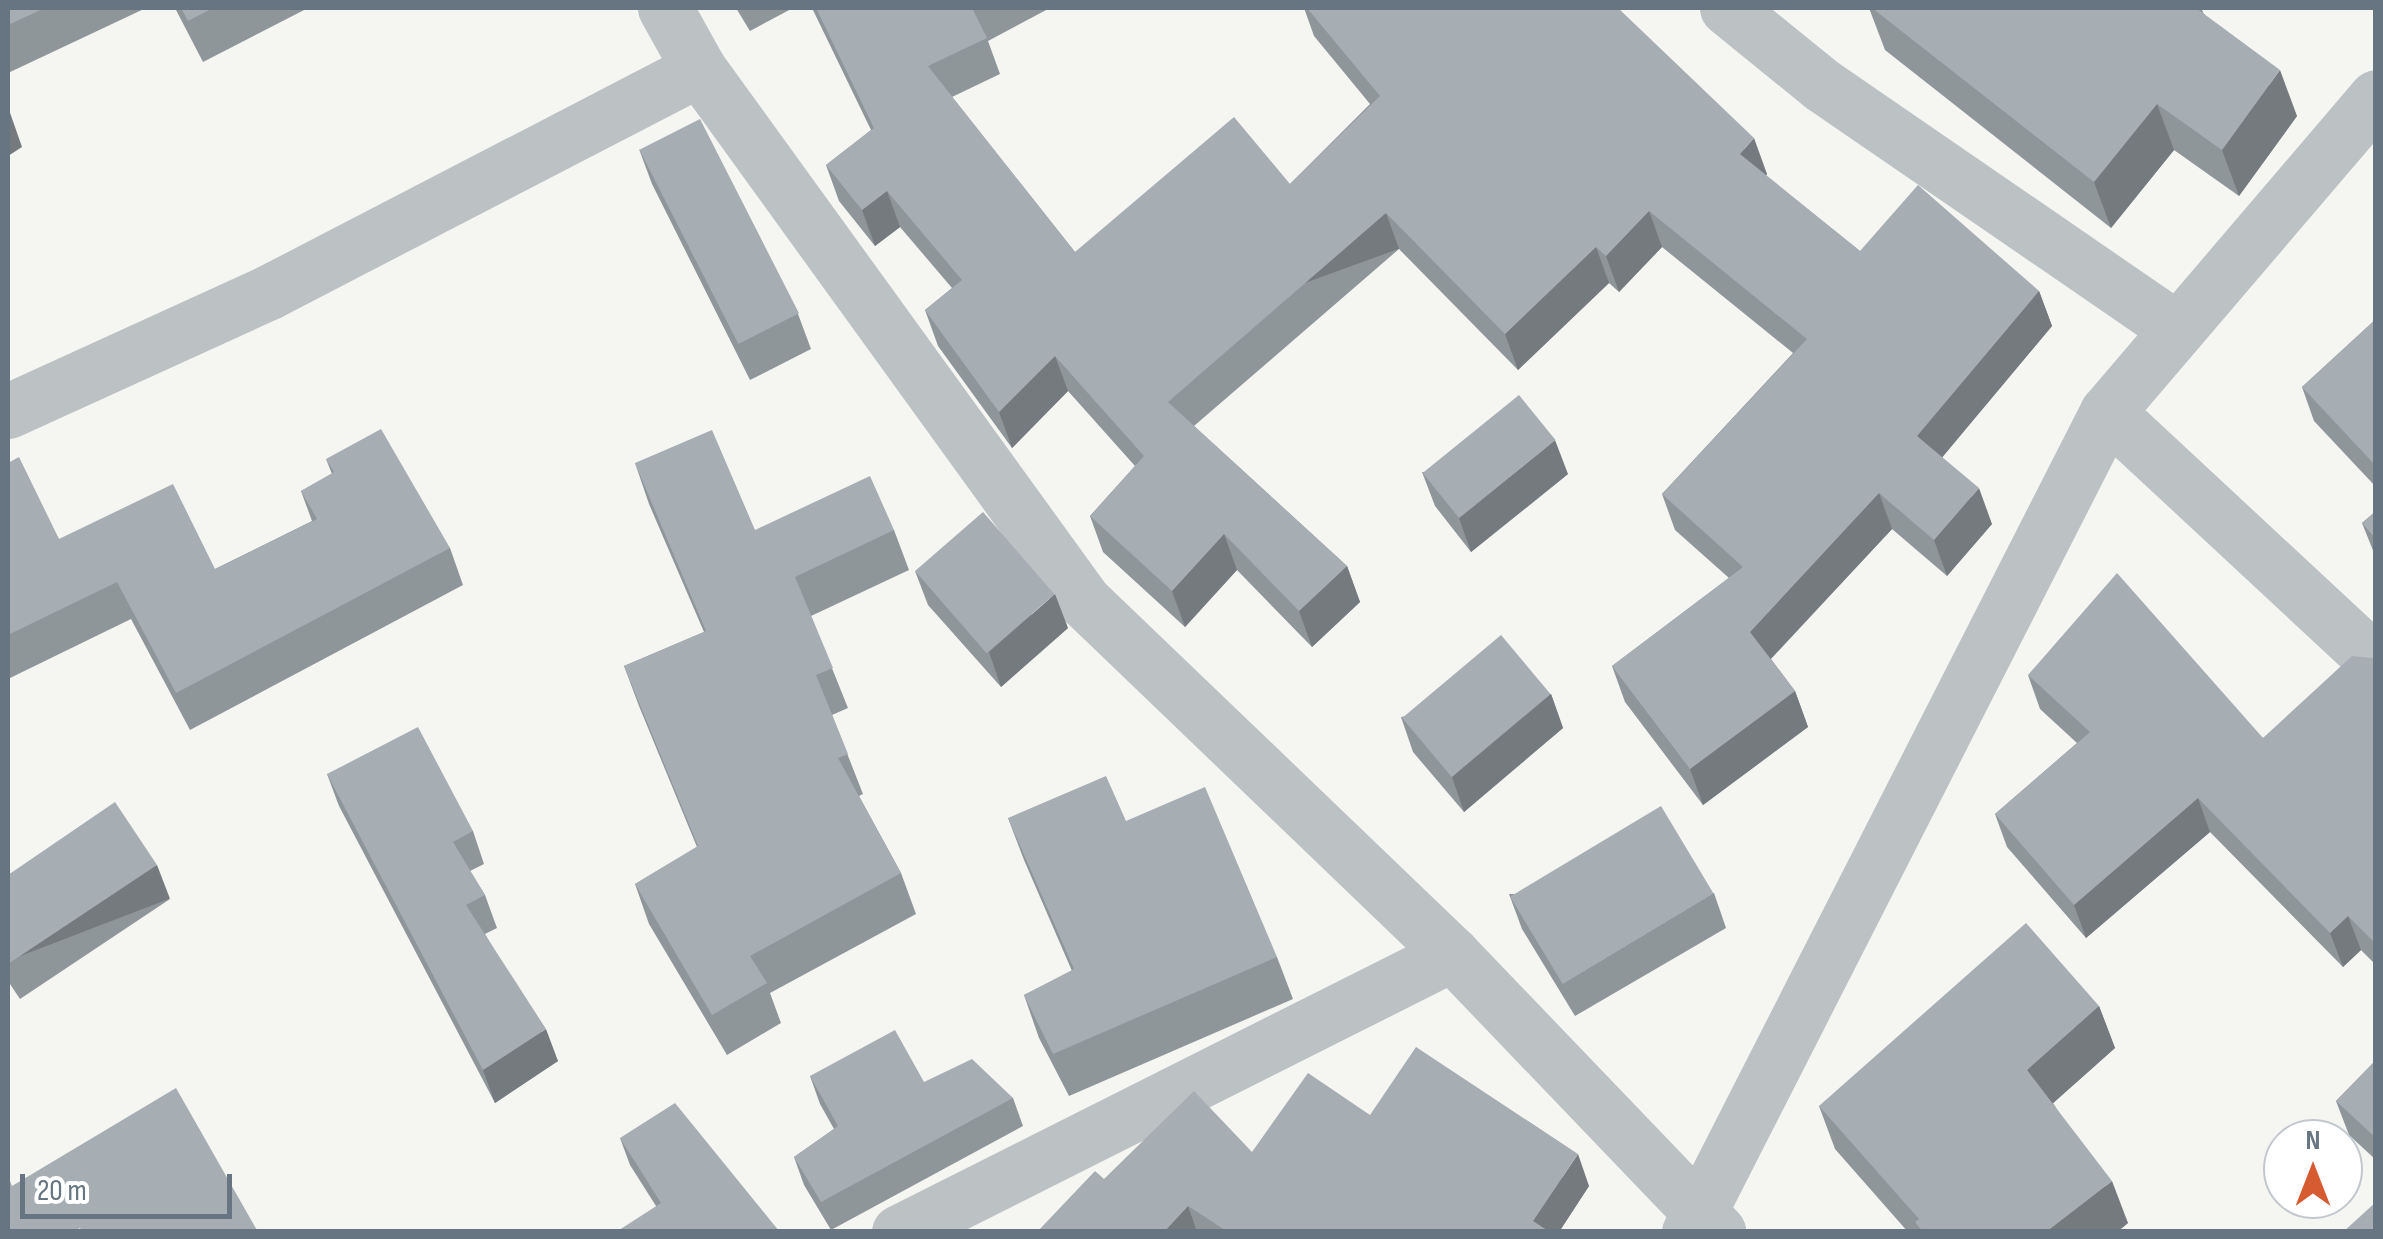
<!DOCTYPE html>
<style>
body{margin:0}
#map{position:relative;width:2383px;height:1239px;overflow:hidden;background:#f5f5f2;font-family:"Sofia Sans Condensed",sans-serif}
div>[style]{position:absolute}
.minor>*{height:55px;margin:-27.5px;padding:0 27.5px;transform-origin:27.5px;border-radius:27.5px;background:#bcc1c4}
.wall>*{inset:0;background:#8f969a}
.shaded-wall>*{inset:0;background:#747a7d;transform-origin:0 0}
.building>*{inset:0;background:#a6aeb3;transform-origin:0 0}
span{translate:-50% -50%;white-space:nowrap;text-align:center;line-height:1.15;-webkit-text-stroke:10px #fff;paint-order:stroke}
.frame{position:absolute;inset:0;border:10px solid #667581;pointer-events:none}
.north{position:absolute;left:2263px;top:1119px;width:100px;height:100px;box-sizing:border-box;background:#fff;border:2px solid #c2c8cd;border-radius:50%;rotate:0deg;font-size:28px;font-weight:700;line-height:40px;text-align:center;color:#667581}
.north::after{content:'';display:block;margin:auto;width:35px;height:45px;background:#d75b31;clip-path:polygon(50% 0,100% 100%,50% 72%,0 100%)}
.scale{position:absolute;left:20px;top:1174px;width:212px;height:45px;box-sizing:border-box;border:5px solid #667581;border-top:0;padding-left:12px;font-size:30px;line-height:35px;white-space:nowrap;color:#667581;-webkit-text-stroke:8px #fff;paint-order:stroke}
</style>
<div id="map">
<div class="minor">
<div style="left:665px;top:8px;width:70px;rotate:60.9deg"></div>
<div style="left:699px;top:69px;width:657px;rotate:54.11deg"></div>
<div style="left:1084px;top:601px;width:510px;rotate:43.81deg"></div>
<div style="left:1452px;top:954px;width:385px;rotate:46.2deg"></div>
<div style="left:1727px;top:8px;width:122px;rotate:39deg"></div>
<div style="left:1822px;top:85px;width:431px;rotate:34.5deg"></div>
<div style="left:8px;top:411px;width:287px;rotate:-24.5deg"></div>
<div style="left:269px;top:292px;width:484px;rotate:-27.4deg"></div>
<div style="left:2107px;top:412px;width:367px;rotate:42.9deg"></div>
<div style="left:899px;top:1232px;width:619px;rotate:-26.69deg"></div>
<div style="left:1689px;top:1232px;width:920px;rotate:-62.99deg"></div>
<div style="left:2107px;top:412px;width:414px;rotate:-49.5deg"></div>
</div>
<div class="wall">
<div style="clip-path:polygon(8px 8px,146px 8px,8px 73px)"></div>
<div style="clip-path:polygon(175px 8px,308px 8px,203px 62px)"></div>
<div style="clip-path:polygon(736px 8px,793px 8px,750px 31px)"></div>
<div style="clip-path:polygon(812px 8px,1050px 8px,988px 41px,1000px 74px,952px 97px,1075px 252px,1290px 184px,1370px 104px,1314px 36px,1304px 8px,1618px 8px,1767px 174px,1766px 176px,1860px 251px,2039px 291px,2052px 326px,1942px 457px,1992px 524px,1947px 576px,1892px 529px,1771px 659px,1795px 691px,1808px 727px,1703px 805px,1625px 702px,1612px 666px,1729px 578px,1675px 530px,1662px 494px,1793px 353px,1662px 247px,1619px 292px,1609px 283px,1518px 370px,1399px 249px,1194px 426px,1347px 566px,1360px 602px,1312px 647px,1237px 570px,1185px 627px,1103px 552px,1090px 516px,1135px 466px,1068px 391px,1012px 448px,938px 346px,925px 310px,952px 288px,900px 227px,875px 246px,839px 201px,826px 165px,871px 130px)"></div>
<div style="clip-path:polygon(1869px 8px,2201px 8px,2204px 14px,2297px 116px,2239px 196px,2174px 150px,2111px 228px,1885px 50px)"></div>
<div style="clip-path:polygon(639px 149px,798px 314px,811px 349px,750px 380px,652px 184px)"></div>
<div style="clip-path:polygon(2376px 319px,2376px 487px,2314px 421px,2302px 387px)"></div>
<div style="clip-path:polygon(326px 459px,450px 548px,463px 585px,190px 730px,131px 619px,8px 679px,8px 463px,59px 539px,215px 569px,312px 521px,301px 491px,332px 474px)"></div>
<div style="clip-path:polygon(635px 463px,755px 530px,894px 530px,909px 570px,811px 616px,848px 708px,832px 715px,863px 794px,859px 796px,901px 873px,916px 914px,770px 993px,781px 1023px,727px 1055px,649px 924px,635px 884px,697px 847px,639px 706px,624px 666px,704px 632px,649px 504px)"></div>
<div style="clip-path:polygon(1422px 472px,1568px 474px,1471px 552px,1435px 506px)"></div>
<div style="clip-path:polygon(2376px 511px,2376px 558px,2362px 523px)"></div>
<div style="clip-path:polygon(915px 571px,1068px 628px,1001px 687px,928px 605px)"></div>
<div style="clip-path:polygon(2376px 656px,2376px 965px,2361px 950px,2343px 967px,2210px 832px,2086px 938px,2007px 847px,1995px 814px,2077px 743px,2040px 709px,2028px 675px,2263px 738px)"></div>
<div style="clip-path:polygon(1551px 694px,1563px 728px,1464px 812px,1413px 752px,1401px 717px)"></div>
<div style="clip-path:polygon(327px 774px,473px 831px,484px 864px,470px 871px,485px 895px,497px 928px,485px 934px,558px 1061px,495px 1103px,339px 806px)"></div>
<div style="clip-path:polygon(1008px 818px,1126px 821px,1277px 957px,1293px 999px,1069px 1096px,1039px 1038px,1024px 995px,1072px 971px,1024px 860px)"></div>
<div style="clip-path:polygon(8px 875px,170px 899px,20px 999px,8px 981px)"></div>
<div style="clip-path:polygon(1714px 893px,1726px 928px,1575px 1016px,1522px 929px,1509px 894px)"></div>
<div style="clip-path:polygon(2099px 1006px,2115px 1048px,2053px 1103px,2128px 1223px,2117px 1232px,1908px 1232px,1835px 1149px,1819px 1106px)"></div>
<div style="clip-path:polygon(2376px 1060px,2376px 1160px,2349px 1135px,2336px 1101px)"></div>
<div style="clip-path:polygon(810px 1076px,924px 1082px,1013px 1098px,1023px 1126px,831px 1230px,804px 1185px,794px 1157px,834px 1129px,820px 1104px)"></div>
<div style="clip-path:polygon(1370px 1115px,1589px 1186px,1559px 1232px,1037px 1232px,1104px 1179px,1252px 1152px)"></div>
<div style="clip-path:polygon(620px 1138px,779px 1232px,656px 1206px,630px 1165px)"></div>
</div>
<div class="shaded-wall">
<div style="clip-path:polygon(2280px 70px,2297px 116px,2239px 196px,2222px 150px)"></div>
<div style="clip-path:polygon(2157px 104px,2174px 150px,2111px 228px,2094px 182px)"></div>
<div style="clip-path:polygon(8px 107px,22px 147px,8px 156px)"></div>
<div style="clip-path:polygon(1754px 138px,1767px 174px,1753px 190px,1740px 154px)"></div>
<div style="clip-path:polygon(887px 191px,900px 227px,875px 246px,862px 210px)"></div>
<div style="clip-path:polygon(1649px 211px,1662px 247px,1619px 292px,1606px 256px)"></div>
<div style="left:1386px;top:213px;width:38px;height:289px;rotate:70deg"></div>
<div style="clip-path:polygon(1596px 247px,1609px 283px,1518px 370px,1505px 334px)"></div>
<div style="clip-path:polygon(2039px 291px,2052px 326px,1930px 472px,1917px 436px)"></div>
<div style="clip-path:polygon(1055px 356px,1068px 391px,1012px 448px,999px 412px)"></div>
<div style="clip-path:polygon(1555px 440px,1568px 474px,1471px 552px,1459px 518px)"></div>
<div style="clip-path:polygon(1979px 488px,1992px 524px,1947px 576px,1934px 540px)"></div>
<div style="clip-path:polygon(1879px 493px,1892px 529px,1763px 667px,1750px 632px)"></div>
<div style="clip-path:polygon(1224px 534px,1237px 570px,1185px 627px,1172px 591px)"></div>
<div style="clip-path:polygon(1347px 566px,1360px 602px,1312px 647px,1299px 611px)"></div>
<div style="clip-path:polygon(1055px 594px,1068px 628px,1001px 687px,989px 652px)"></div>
<div style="clip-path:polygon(1795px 691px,1808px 727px,1703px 805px,1690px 769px)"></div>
<div style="clip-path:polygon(1551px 694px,1563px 728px,1464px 812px,1452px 777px)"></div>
<div style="clip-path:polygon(2198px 798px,2210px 832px,2086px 938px,2074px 905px)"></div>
<div style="left:157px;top:865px;width:36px;height:179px;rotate:69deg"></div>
<div style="clip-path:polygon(2348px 916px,2361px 950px,2343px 967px,2330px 933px)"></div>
<div style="clip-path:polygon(2099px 1006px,2115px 1048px,2042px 1113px,2027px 1070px)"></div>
<div style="clip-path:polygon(546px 1029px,558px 1061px,495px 1103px,483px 1070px)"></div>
<div style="clip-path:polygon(1578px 1154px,1589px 1186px,1559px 1232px,1537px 1232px,1533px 1221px)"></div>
<div style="clip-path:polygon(2112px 1181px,2128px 1223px,2117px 1232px,2046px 1232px)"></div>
<div style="clip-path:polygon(1188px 1206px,1197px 1232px,1164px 1232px)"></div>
</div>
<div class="building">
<div style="clip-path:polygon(8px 8px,45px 8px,8px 25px)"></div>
<div style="clip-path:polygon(181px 8px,213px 8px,188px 21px)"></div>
<div style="clip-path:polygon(816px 8px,972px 8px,987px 38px,928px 66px,1075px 252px,1234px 117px,1290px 184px,1380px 96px,1307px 8px,1618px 8px,1754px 138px,1740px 154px,1860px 251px,1918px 185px,2039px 291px,1917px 436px,1979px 488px,1934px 540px,1879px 493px,1750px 632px,1795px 691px,1690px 769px,1612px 666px,1743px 567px,1662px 494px,1807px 339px,1649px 211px,1606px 256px,1596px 247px,1505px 334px,1386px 213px,1168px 402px,1347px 566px,1299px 611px,1224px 534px,1172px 591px,1090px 516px,1144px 456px,1055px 356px,999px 412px,925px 310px,962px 280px,887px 191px,862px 210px,826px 165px,874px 128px)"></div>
<div style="clip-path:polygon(1872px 8px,2196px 8px,2280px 70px,2222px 150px,2157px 104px,2094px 182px)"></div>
<div style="left:700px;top:119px;width:218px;height:68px;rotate:63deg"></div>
<div style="clip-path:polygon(2376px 319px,2376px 466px,2302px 387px)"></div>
<div style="left:1519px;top:395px;width:58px;height:124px;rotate:51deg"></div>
<div style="clip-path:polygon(381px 429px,450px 548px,176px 693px,117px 582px,8px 635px,8px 463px,19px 457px,59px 539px,173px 484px,215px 569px,317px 519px,301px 491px,334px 472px,326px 459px)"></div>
<div style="clip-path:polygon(712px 430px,755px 530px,870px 476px,894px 530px,795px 577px,833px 668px,816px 675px,848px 754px,838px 758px,901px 873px,750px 956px,767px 983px,712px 1015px,635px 884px,698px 846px,624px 666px,706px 631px,635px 463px)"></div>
<div style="clip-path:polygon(2376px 511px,2376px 539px,2362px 523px)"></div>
<div style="left:983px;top:512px;width:109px;height:90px;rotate:49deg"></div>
<div style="clip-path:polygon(2117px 573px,2263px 738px,2352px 656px,2372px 658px,2376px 656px,2376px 944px,2348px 916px,2330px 933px,2198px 798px,2074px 905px,1995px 814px,2090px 732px,2028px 675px)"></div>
<div style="left:1501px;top:635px;width:77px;height:129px;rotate:50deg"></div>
<div style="clip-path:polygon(418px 727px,473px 831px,453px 842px,485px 895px,466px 905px,546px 1029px,483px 1070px,327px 774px)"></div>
<div style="clip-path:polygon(1106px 776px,1126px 821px,1205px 787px,1277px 957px,1053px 1054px,1024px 995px,1074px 969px,1008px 818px)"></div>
<div style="clip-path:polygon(115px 802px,157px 865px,8px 964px,8px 875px)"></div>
<div style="left:1661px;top:806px;width:102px;height:176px;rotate:59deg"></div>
<div style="clip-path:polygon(2026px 923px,2099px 1006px,2027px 1070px,2112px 1181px,2046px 1232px,1923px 1232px,1915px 1222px,1919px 1219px,1819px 1106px)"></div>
<div style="clip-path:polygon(895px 1030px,924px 1082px,972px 1059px,1013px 1098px,821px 1202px,794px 1157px,838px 1126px,810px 1076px)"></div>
<div style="clip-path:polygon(1416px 1047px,1578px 1154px,1533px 1221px,1550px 1232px,1228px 1232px,1188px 1206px,1164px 1232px,1037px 1232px,1095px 1171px,1104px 1179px,1194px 1091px,1252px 1152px,1308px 1073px,1370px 1115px)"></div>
<div style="clip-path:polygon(2376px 1060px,2376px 1138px,2336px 1101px)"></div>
<div style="clip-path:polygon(176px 1088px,258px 1232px,82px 1232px,80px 1228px,73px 1232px,8px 1232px,8px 1176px,12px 1186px)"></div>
<div style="clip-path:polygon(675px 1103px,779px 1231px,616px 1232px,661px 1203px,620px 1138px)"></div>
<div style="clip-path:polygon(2376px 1202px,2376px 1232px,2343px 1232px)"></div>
</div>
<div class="frame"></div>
<div class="north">N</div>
<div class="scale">20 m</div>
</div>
